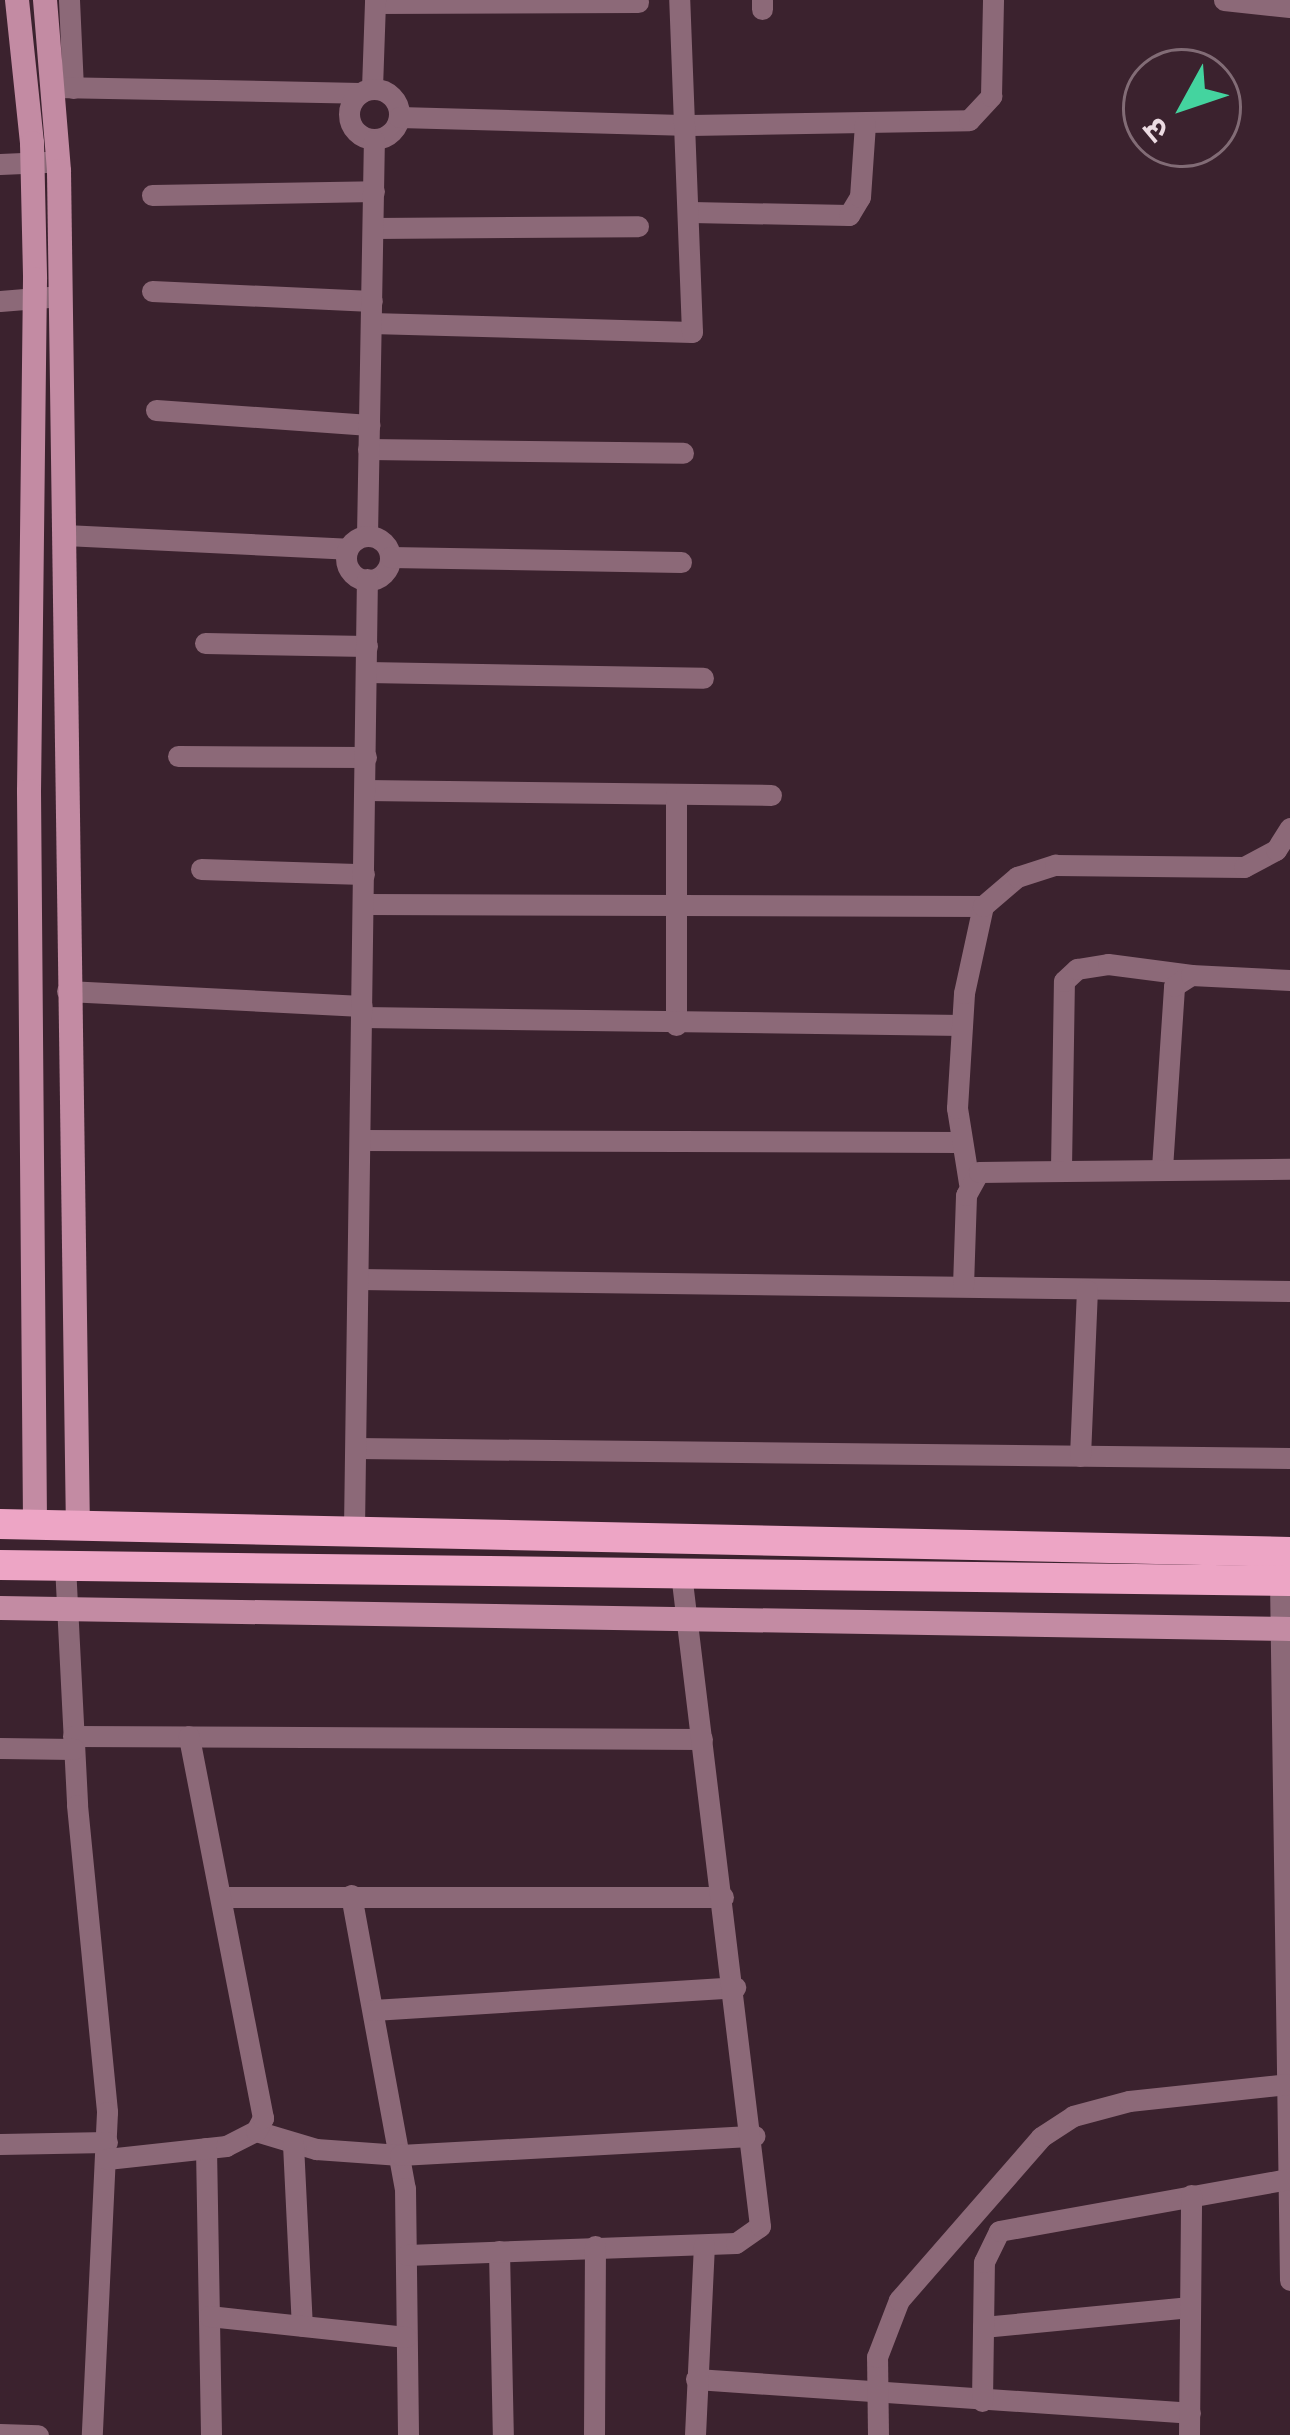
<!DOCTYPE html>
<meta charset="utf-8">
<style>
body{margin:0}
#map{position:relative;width:1290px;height:2435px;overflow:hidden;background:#3b222e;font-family:"Source Sans 3","Noto Sans Devanagari",sans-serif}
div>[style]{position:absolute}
.street>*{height:21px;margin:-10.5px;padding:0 10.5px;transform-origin:10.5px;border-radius:10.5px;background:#8c6978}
.street>.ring{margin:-10.5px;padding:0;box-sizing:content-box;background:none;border:21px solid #8c6978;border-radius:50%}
.secondary>*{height:24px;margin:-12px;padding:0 12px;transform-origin:12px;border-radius:12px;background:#c38ba3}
.primary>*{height:30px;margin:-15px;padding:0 15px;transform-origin:15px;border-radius:15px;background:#eda5c5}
span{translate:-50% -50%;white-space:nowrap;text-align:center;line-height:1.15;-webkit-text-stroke:12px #3b222e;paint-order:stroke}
.north{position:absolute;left:1122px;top:48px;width:120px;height:120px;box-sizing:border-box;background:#3b222e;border:3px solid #826c76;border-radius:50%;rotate:230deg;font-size:33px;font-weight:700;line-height:48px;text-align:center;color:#ecdbe2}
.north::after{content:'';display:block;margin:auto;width:42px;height:54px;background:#44d49f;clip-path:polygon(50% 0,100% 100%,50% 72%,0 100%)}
</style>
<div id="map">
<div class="street">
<div style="left:69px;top:0;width:88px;rotate:87.4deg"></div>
<div style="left:762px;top:0;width:9px;rotate:90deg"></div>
<div style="left:1224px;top:0;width:66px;rotate:6.1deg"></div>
<div style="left:375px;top:3px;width:263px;rotate:-0.2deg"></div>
<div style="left:54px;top:87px;width:306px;rotate:1.1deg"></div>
<div style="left:372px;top:88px;width:88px;rotate:-88deg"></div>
<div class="ring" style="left:349px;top:89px;width:29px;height:29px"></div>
<div style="left:399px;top:117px;width:291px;rotate:1.6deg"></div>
<div style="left:690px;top:125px;width:279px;rotate:-1deg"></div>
<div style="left:969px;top:120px;width:33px;rotate:-47deg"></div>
<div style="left:991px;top:96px;width:96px;rotate:-88.8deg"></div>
<div style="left:0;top:164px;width:46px;rotate:-2.5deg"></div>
<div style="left:152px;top:195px;width:222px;rotate:-1deg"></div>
<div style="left:691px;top:212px;width:158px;rotate:1.1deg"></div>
<div style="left:849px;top:215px;width:21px;rotate:-59deg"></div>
<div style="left:860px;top:197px;width:73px;rotate:-86.1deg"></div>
<div style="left:373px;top:228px;width:265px;rotate:-0.4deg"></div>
<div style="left:152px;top:291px;width:220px;rotate:2.6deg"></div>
<div style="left:0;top:301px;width:49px;rotate:-4.7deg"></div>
<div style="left:371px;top:323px;width:321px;rotate:1.6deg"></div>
<div style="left:692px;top:332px;width:332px;rotate:-92.2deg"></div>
<div style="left:156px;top:410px;width:214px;rotate:4deg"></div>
<div style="left:368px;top:449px;width:315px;rotate:0.7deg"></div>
<div style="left:65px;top:535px;width:283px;rotate:2.8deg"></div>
<div style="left:367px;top:536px;width:396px;rotate:-89deg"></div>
<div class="ring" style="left:346px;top:536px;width:23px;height:23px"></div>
<div style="left:390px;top:557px;width:291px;rotate:1deg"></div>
<div style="left:205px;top:643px;width:162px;rotate:1.1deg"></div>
<div style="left:367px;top:672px;width:336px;rotate:1deg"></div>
<div style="left:178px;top:756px;width:188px;rotate:0.3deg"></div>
<div style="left:365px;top:790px;width:406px;rotate:0.7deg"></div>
<div style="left:676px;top:794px;width:231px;rotate:90deg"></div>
<div style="left:201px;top:869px;width:163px;rotate:1.8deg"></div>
<div style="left:364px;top:904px;width:619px;rotate:0.19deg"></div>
<div style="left:67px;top:991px;width:295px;rotate:2.9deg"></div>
<div style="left:362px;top:1017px;width:600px;rotate:0.76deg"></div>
<div style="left:360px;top:1140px;width:599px;rotate:0.19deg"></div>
<div style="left:1061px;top:1168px;width:187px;rotate:-89.1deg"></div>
<div style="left:1064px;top:981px;width:18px;rotate:-43deg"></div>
<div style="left:1077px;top:969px;width:31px;rotate:-9deg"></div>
<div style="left:1108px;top:964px;width:84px;rotate:7.5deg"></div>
<div style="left:1162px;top:1168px;width:182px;rotate:-86.2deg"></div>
<div style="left:1174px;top:986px;width:20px;rotate:-33deg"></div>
<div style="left:1191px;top:975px;width:99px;rotate:2.9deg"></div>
<div style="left:969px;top:1183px;width:76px;rotate:-99.1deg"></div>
<div style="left:957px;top:1108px;width:115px;rotate:-86.5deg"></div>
<div style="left:964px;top:993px;width:89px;rotate:-77.7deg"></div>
<div style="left:983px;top:906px;width:45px;rotate:-40.5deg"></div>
<div style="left:1017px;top:877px;width:40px;rotate:-18deg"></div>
<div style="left:1055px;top:865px;width:189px;rotate:0.6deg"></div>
<div style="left:1244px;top:867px;width:36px;rotate:-28deg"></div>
<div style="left:1276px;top:850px;width:26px;rotate:-58deg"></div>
<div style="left:358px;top:1279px;width:932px;rotate:0.74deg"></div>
<div style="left:963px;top:1286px;width:91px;rotate:-88.1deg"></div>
<div style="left:966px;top:1195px;width:26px;rotate:-61deg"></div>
<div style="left:979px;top:1172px;width:311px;rotate:-0.6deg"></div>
<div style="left:356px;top:1448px;width:934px;rotate:0.61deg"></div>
<div style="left:1080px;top:1456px;width:166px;rotate:-87.6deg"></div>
<div style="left:354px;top:1529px;width:950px;rotate:-89.22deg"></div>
<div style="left:65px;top:1565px;width:240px;rotate:87.1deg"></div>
<div style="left:77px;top:1805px;width:308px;rotate:84.4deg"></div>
<div style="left:107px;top:2112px;width:323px;rotate:92.7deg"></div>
<div style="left:1280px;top:1581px;width:699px;rotate:89.18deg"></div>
<div style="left:73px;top:1736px;width:629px;rotate:0.27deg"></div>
<div style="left:0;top:1748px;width:74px;rotate:0.8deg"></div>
<div style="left:351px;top:1895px;width:298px;rotate:79.6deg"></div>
<div style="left:405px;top:2188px;width:247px;rotate:89.3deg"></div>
<div style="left:221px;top:1897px;width:502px"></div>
<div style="left:373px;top:2010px;width:363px;rotate:-3.6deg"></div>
<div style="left:256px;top:2131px;width:63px;rotate:16.7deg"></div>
<div style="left:316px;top:2149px;width:84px;rotate:4.1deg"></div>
<div style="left:400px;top:2155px;width:355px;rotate:-3.1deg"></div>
<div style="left:0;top:2144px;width:107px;rotate:-1.1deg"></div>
<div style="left:293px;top:2144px;width:182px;rotate:87.2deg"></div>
<div style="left:206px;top:2148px;width:287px;rotate:89deg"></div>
<div style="left:107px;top:2159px;width:120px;rotate:-6.2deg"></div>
<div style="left:226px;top:2146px;width:34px;rotate:-27deg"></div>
<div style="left:256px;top:2131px;width:15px;rotate:-62deg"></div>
<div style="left:263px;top:2118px;width:389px;rotate:-101deg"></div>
<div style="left:499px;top:2251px;width:184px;rotate:88.8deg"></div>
<div style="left:407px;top:2255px;width:329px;rotate:-2.1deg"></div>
<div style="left:736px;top:2243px;width:29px;rotate:-35deg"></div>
<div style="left:760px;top:2226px;width:658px;rotate:-96.9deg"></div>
<div style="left:209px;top:2316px;width:198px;rotate:6.1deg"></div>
<div style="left:983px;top:2327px;width:208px;rotate:-5.5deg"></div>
<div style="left:696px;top:2379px;width:495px;rotate:3.9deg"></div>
<div style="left:982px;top:2401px;width:139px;rotate:-89.2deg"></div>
<div style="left:984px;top:2262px;width:34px;rotate:-64deg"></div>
<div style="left:999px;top:2231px;width:294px;rotate:-10.2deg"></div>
<div style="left:0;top:2434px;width:38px;rotate:2deg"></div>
<div style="left:594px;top:2435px;width:189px;rotate:-89.7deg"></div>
<div style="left:695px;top:2435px;width:190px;rotate:-87.3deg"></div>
<div style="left:878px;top:2435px;width:78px;rotate:-90.7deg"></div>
<div style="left:877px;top:2357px;width:61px;rotate:-68.9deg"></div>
<div style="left:899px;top:2300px;width:216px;rotate:-48.9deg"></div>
<div style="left:1041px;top:2137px;width:38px;rotate:-33deg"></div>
<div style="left:1073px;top:2116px;width:58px;rotate:-15deg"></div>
<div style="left:1129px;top:2101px;width:159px;rotate:-6.1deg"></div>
<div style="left:1189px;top:2435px;width:240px;rotate:-89.5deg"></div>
</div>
<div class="secondary">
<div style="left:17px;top:0;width:144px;rotate:84deg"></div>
<div style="left:32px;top:143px;width:136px;rotate:88.7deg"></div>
<div style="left:35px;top:279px;width:512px;rotate:90.67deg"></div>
<div style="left:29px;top:791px;width:734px;rotate:89.53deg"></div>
<div style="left:45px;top:0;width:172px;rotate:85.3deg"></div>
<div style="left:59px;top:171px;width:1355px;rotate:89.2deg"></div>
<div style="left:0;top:1608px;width:1290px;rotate:0.93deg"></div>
</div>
<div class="primary">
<div style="left:0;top:1524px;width:1290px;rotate:1.24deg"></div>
<div style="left:0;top:1565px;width:1290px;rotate:0.71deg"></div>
</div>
<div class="north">उ</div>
</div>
